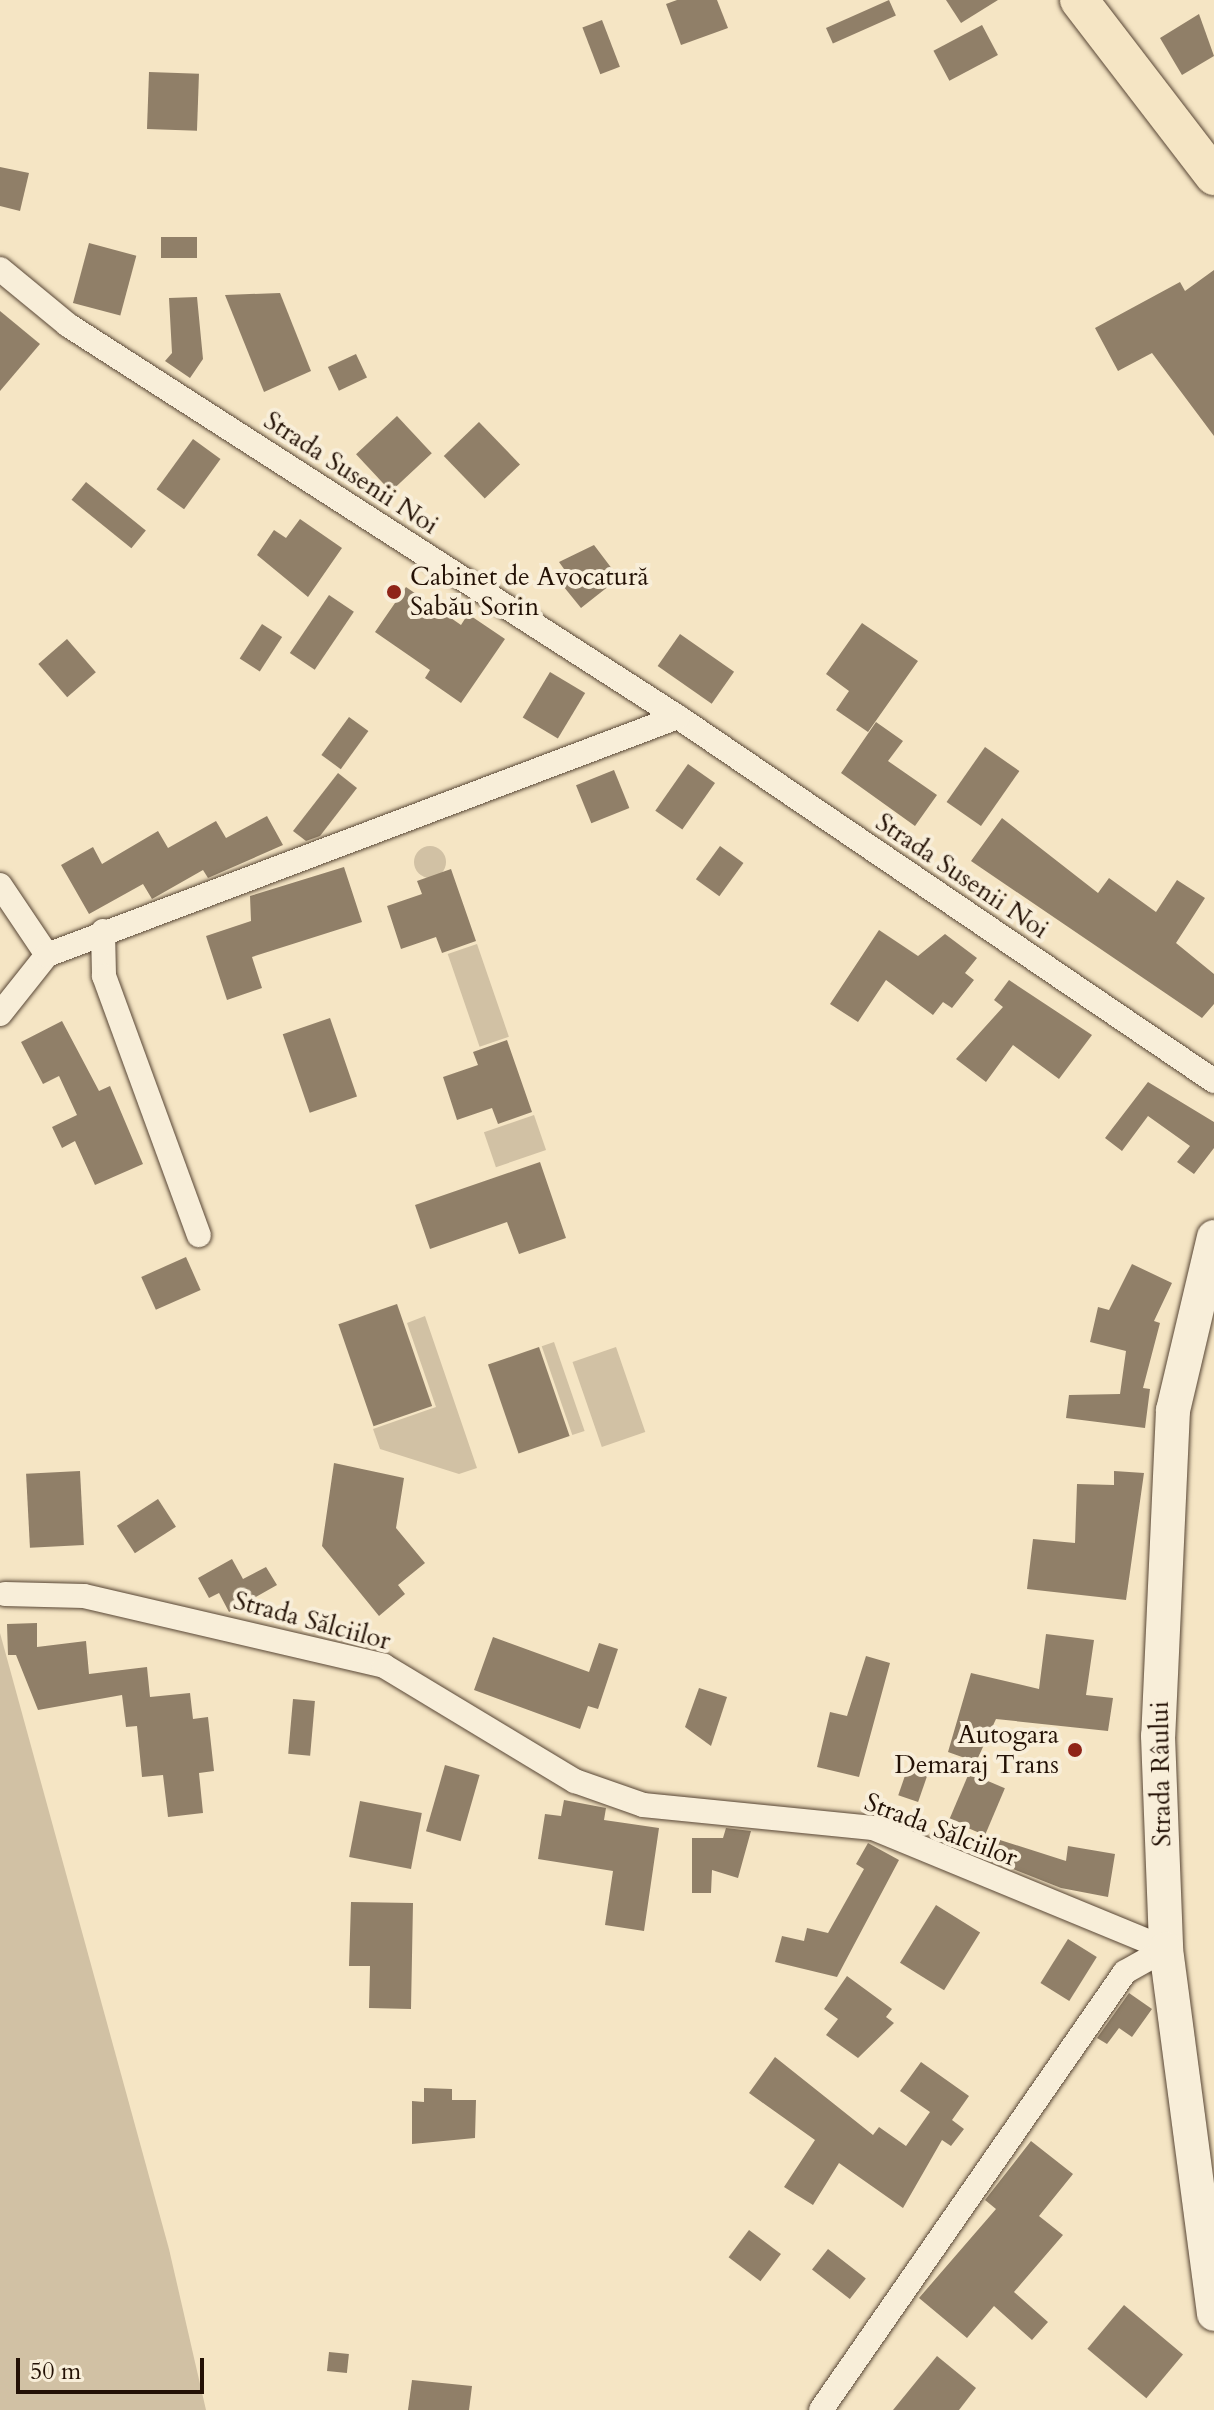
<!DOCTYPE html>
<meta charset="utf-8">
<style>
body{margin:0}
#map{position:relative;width:1214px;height:2410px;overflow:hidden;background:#f5e5c4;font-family:Cardo,serif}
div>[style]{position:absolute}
.green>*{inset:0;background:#d1c1a4;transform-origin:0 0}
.round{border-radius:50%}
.building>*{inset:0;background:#907f68;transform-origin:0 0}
.roads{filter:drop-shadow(0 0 2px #584635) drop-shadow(0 0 2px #584635)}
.street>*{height:24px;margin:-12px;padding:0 12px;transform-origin:12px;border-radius:12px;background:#f8eed9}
.secondary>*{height:34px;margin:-17px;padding:0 17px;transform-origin:17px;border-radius:17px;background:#f8eed9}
.primary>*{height:38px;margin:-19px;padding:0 19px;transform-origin:19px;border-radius:19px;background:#f5e5c4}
.dots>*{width:22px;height:22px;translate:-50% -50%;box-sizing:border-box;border:4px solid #f8eed9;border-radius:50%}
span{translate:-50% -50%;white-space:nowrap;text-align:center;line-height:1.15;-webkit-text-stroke:8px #f8eed9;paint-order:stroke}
.street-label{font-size:26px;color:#231105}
.poi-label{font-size:26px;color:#231105}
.left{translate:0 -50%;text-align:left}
.right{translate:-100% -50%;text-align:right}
.scale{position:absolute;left:16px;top:2358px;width:188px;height:36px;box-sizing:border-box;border:4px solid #231105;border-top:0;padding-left:10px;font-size:24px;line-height:28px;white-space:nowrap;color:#231105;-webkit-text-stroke:6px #f8eed9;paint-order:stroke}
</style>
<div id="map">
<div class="green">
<div class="round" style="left:414px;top:846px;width:32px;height:32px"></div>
<div style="left:477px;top:944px;width:98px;height:31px;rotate:71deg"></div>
<div style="left:534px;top:1115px;width:37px;height:53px;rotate:71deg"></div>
<div style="clip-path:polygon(425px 1316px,477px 1468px,459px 1474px,380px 1449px,373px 1429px,436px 1407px,407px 1323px)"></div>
<div style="left:554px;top:1342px;width:94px;height:13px;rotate:71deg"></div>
<div style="left:616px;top:1347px;width:90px;height:46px;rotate:71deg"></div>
<div style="clip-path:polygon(0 1633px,169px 2249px,206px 2410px,0 2410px)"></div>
</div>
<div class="building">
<div style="clip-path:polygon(677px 0,717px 0,728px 28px,681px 45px,666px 4px)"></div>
<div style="left:889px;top:0;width:17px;height:69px;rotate:66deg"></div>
<div style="clip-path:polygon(946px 0,998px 0,961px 23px)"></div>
<div style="clip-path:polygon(1199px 14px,1214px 56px,1182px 75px,1160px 38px)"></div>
<div style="left:602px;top:20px;width:50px;height:21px;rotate:69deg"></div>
<div style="left:982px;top:25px;width:34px;height:55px;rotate:62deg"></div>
<div style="left:149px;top:72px;width:50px;height:57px;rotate:2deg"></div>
<div style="clip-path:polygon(0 167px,29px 173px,20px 211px,0 206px)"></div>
<div style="left:161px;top:237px;width:36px;height:21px"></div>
<div style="left:89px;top:243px;width:49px;height:62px;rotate:15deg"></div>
<div style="clip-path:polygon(1214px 270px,1214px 436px,1152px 353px,1118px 371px,1095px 328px,1180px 282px,1185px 291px)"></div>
<div style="clip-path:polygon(280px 293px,311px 371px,264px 392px,225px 295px)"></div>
<div style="clip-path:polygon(197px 297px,203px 359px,190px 378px,165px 361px,172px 353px,169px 298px)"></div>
<div style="clip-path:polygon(0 311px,40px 344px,0 391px)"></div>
<div style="left:356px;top:354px;width:26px;height:31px;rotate:65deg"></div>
<div style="left:397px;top:416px;width:51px;height:56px;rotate:47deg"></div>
<div style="left:479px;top:422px;width:59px;height:49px;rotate:46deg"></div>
<div style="left:193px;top:439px;width:34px;height:62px;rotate:36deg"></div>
<div style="left:86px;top:482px;width:77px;height:23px;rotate:39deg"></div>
<div style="clip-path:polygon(300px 519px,342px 548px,308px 597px,257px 555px,274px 530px,286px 538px)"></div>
<div style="clip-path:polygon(594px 545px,619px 578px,581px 608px,555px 576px,564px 569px,559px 562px)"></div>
<div style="clip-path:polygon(406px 587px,461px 625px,468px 614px,505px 639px,461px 703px,425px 678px,430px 670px,375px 632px)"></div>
<div style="left:329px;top:595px;width:30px;height:70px;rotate:34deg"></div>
<div style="clip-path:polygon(862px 623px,918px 661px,868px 732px,836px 710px,849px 691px,826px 674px)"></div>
<div style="left:262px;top:624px;width:24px;height:41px;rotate:33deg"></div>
<div style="left:680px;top:634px;width:66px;height:39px;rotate:35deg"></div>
<div style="left:67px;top:639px;width:44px;height:38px;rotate:49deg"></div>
<div style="left:550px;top:672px;width:41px;height:53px;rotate:31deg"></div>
<div style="left:349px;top:717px;width:24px;height:47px;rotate:36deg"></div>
<div style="clip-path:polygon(876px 722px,903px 741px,888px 761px,937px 795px,915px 826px,841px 773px)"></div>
<div style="left:985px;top:747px;width:42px;height:67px;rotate:35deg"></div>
<div style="left:688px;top:764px;width:33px;height:57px;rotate:35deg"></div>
<div style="left:614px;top:770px;width:41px;height:41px;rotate:68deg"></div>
<div style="clip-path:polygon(338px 773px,357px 788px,320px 836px,306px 841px,293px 831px)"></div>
<div style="clip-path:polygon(267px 816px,283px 845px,208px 878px,203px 870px,152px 899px,143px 884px,89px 914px,61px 865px,93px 847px,102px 864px,158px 831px,168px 848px,216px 821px,226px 838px)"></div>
<div style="clip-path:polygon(1002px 818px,1098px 893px,1109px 878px,1156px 912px,1177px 880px,1205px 898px,1176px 943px,1214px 974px,1214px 1004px,1202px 1018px,971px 861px)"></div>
<div style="left:720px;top:846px;width:29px;height:41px;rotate:36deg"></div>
<div style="clip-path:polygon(344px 867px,362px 922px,252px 957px,262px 988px,227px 1000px,206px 936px,251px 921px,250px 896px)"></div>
<div style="clip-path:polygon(451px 869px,476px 941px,442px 953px,436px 937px,401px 949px,387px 906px,422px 894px,417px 881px)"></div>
<div style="clip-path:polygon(879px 930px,918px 956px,945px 934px,977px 958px,965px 973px,974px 980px,952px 1008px,943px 1002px,933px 1015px,886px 980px,858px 1022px,830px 1004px)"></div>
<div style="clip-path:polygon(1009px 980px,1092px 1035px,1059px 1079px,1013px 1045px,986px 1082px,956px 1059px,1003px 1007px,994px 1000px)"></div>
<div style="left:330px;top:1018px;width:83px;height:50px;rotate:71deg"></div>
<div style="clip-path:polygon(62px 1021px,99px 1091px,110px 1086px,143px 1164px,95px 1185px,75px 1141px,62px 1148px,52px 1127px,77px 1115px,59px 1076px,43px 1084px,21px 1042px)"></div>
<div style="clip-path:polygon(507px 1040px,532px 1112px,498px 1124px,492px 1108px,457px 1120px,443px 1077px,478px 1065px,473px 1052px)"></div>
<div style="clip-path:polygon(1148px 1082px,1214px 1122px,1214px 1148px,1194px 1174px,1177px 1162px,1190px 1146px,1148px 1116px,1122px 1151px,1105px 1138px)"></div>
<div style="clip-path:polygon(540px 1162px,566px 1238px,519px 1254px,507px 1222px,430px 1249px,415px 1205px)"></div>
<div style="left:186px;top:1257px;width:36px;height:49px;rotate:66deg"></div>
<div style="clip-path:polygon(1132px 1264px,1172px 1283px,1154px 1321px,1160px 1323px,1143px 1388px,1150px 1389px,1145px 1428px,1066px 1418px,1069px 1395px,1120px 1394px,1126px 1351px,1090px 1342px,1098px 1307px,1109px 1310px)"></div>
<div style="left:397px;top:1304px;width:108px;height:62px;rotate:71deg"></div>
<div style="left:539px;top:1347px;width:94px;height:54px;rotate:71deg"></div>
<div style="clip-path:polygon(334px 1463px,404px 1478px,396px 1528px,425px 1563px,398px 1585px,405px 1594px,379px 1616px,322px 1546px)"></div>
<div style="left:80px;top:1471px;width:74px;height:54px;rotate:87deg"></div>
<div style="clip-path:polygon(1114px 1471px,1144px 1473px,1126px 1600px,1027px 1589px,1033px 1539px,1075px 1543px,1077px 1484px,1114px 1485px)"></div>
<div style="left:158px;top:1499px;width:33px;height:49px;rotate:57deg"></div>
<div style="clip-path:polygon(232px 1559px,243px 1579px,266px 1567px,277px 1585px,229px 1612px,219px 1593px,209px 1598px,198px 1578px)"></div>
<div style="clip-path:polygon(37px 1623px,37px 1647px,86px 1641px,89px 1674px,147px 1667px,150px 1697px,190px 1693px,193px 1719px,208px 1717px,214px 1771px,199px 1773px,203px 1813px,168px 1817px,163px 1775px,142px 1777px,137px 1726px,126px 1727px,122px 1695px,38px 1710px,16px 1655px,8px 1655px,7px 1624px)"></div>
<div style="clip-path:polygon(1046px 1634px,1094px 1640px,1086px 1695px,1113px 1698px,1108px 1731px,996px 1719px,976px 1762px,948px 1752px,971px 1673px,1039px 1689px)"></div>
<div style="clip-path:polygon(493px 1637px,589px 1672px,599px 1643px,618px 1649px,598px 1709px,588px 1706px,580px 1729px,474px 1690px)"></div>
<div style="clip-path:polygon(866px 1656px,890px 1663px,859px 1777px,817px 1767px,830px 1712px,847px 1716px)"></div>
<div style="clip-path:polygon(699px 1688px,727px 1697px,711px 1746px,685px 1727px)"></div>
<div style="left:293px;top:1699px;width:22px;height:55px;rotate:5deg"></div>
<div style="left:909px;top:1764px;width:21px;height:33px;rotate:19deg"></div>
<div style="left:445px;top:1765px;width:36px;height:69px;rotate:16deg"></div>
<div style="left:969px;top:1773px;width:39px;height:51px;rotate:23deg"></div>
<div style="clip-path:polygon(564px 1800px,606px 1808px,604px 1820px,659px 1828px,644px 1931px,605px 1925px,613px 1871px,538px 1859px,545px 1814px,561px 1816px)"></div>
<div style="left:360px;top:1801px;width:63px;height:57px;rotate:11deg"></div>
<div style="clip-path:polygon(726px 1828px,751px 1831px,738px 1878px,712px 1870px,711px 1893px,692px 1893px,692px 1838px,723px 1838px)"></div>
<div style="clip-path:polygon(1000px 1840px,1066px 1861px,1068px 1846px,1115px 1854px,1108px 1897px,1061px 1888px,993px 1861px)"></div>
<div style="clip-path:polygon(868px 1843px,899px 1860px,837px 1977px,775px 1962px,782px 1936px,804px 1941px,807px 1928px,828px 1933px,864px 1869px,856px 1864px)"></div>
<div style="clip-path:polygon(351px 1902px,413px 1903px,411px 2009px,369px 2008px,370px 1966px,349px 1966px)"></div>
<div style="left:936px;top:1905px;width:52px;height:68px;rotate:32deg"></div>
<div style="left:1068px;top:1939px;width:34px;height:52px;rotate:32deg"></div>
<div style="clip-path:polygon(847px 1976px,892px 2009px,886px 2017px,894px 2023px,858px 2058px,826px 2035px,838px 2019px,824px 2009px)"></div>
<div style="clip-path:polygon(1129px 1993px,1152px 2009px,1132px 2037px,1119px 2028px,1107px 2044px,1097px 2038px)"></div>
<div style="clip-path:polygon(775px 2057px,873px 2135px,879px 2127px,906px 2146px,930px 2112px,900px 2091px,921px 2062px,969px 2096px,952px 2120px,964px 2129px,951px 2146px,942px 2140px,903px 2208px,839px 2163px,813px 2205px,784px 2187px,815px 2140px,749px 2093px)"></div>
<div style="clip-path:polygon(424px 2088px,452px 2089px,452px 2100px,476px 2100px,475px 2138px,412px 2144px,412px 2101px,424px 2102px)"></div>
<div style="clip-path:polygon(1031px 2141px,1073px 2174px,1039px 2216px,1063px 2235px,1014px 2292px,1048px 2322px,1032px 2340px,994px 2306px,967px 2338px,919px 2298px,996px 2209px,985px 2200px)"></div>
<div style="left:749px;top:2230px;width:40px;height:34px;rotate:37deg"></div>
<div style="left:828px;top:2249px;width:48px;height:26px;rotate:38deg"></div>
<div style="left:1124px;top:2305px;width:77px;height:57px;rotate:40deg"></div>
<div style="left:329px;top:2352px;width:20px;height:19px;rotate:6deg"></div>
<div style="clip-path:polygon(937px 2356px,976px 2388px,959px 2410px,893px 2410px)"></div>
<div style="clip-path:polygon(412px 2380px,472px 2386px,469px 2410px,408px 2410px)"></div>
</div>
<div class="roads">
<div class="street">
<div style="left:0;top:269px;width:88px;rotate:39.5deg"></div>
<div style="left:68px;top:325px;width:725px;rotate:32.73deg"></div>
<div style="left:678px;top:717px;width:648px;rotate:34.18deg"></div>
<div style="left:0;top:885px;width:84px;rotate:56.1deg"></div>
<div style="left:103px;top:931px;width:45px;rotate:88.7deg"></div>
<div style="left:104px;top:976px;width:276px;rotate:69.9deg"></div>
<div style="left:0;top:1014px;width:75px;rotate:-51.5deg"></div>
<div style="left:47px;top:955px;width:674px;rotate:-20.67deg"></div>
<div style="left:5px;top:1594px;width:79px;rotate:1.5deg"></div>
<div style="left:84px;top:1596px;width:308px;rotate:13.1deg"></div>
<div style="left:384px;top:1666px;width:223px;rotate:31.1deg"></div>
<div style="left:575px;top:1781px;width:72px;rotate:19.4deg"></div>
<div style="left:643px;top:1805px;width:231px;rotate:5.7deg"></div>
<div style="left:873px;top:1828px;width:317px;rotate:22.4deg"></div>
<div style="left:821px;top:2410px;width:533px;rotate:-55.24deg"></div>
<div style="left:1125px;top:1972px;width:47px;rotate:-29.3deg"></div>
</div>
<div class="secondary">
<div style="left:1214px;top:1237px;width:178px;rotate:103.3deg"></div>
<div style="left:1173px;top:1410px;width:326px;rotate:92.6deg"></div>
<div style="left:1158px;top:1736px;width:213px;rotate:87.8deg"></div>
<div style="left:1166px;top:1949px;width:368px;rotate:82.5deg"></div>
</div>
<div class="primary">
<div style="left:1079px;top:0;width:222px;rotate:52.5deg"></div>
</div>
</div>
<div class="dots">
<div style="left:394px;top:592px;background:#8f2418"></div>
<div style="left:1075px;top:1750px;background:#8f2418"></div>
</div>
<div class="street-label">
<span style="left:351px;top:473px;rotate:33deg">Strada Susenii Noi</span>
<span style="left:962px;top:876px;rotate:34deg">Strada Susenii Noi</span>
<span style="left:312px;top:1621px;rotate:15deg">Strada Sălciilor</span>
<span style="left:1161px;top:1774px;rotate:-91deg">Strada Râului</span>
<span style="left:941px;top:1830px;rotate:21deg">Strada Sălciilor</span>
</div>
<div class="poi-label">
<span class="left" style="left:410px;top:592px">Cabinet de Avocatură<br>Sabău Sorin</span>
<span class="right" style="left:1059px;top:1750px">Autogara<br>Demaraj Trans</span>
</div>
<div class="scale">50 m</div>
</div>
